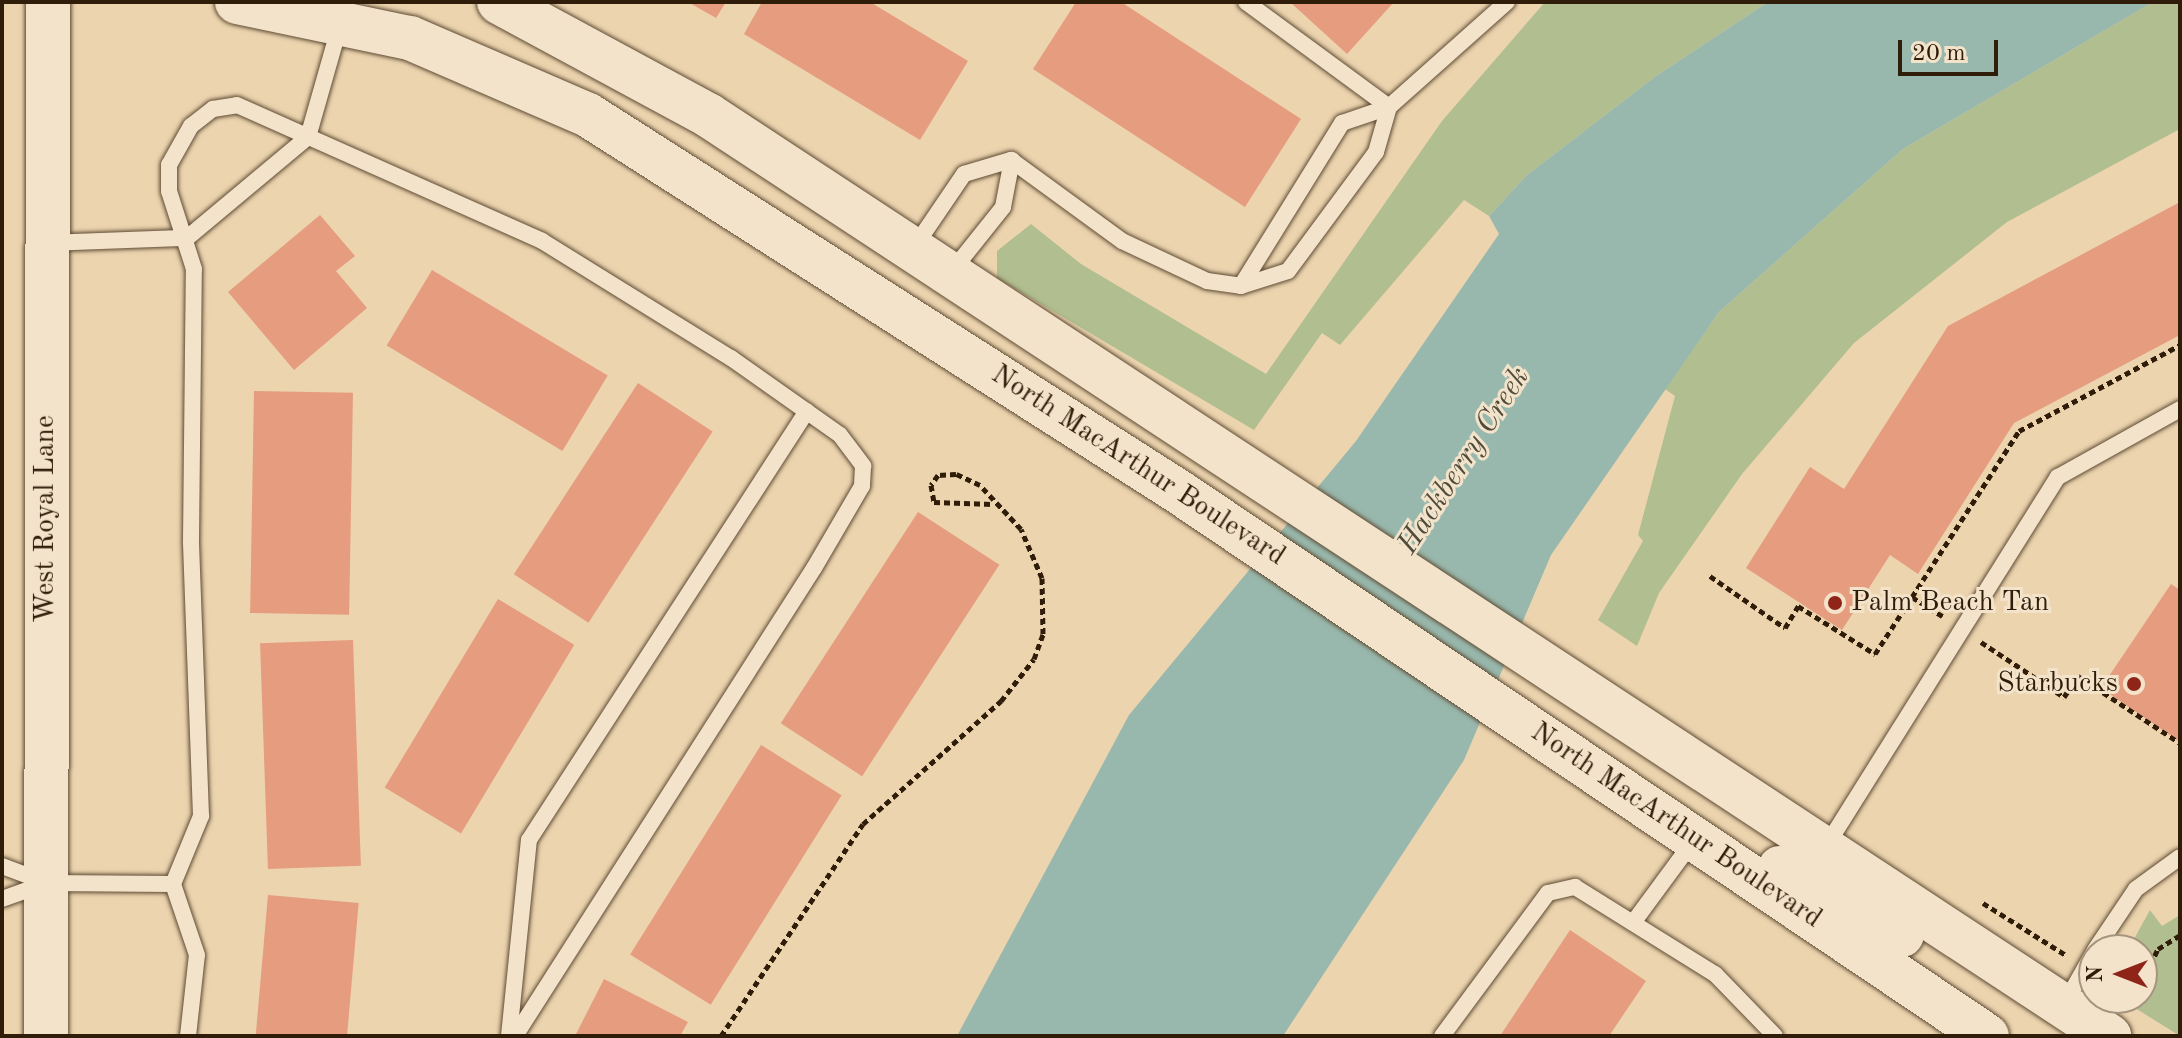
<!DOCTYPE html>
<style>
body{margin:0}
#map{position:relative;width:2182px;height:1038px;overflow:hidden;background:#ecd4af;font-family:"Old Standard TT",serif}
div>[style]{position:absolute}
.green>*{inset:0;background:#b1be90}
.water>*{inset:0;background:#99b8ad}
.building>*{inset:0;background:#e59c7f;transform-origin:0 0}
.path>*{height:5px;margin-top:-2.5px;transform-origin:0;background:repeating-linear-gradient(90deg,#2f1d0a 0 6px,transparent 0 10px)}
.roads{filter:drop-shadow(0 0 2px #5e4b33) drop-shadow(0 0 2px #5e4b33)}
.lane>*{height:16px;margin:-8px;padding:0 8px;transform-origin:8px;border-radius:8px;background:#f3e3cb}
.secondary>*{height:44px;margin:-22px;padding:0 22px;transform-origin:22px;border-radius:22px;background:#f3e3cb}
.dots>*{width:22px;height:22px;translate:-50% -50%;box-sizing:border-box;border:4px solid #f3e3cb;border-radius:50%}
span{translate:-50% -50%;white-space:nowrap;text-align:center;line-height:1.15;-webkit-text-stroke:6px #f3e3cb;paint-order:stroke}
.street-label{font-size:28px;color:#2f1d0a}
.poi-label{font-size:28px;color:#2f1d0a}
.left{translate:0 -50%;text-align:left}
.right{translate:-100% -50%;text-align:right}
.water-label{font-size:30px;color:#4f4c3b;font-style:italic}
.frame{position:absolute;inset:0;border:4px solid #2f1d0a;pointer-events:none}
.north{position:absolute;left:2078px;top:934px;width:80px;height:80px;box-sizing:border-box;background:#f3e3cb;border:2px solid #a5947e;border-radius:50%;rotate:270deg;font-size:22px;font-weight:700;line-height:32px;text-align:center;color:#2f1d0a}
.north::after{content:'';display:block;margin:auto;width:28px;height:36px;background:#8f2418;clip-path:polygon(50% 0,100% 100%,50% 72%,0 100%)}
.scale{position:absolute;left:1898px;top:40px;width:100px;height:36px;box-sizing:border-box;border:4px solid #2f1d0a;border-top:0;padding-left:10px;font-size:24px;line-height:28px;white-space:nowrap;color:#2f1d0a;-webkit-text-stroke:6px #f3e3cb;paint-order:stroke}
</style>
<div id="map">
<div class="green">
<div style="clip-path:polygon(1545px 2px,1768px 2px,1656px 76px,1527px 175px,1489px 216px,1464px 200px,1340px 345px,1322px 333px,1254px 430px,997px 278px,997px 251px,1031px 224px,1081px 264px,1266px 374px,1442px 121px)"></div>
<div style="clip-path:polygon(2153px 2px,2180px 2px,2180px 129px,2007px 222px,1854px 343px,1742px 474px,1659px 593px,1637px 646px,1598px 620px,1643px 541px,1638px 535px,1675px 396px,1665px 389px,1719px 312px,1903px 149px)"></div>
<div style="clip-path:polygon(2150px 910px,2162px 926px,2180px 915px,2180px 1036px,2119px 998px,2142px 998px,2142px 950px,2128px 950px)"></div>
</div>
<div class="water">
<div style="clip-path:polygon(1768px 2px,2153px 2px,1903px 149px,1719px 312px,1551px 555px,1464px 760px,1283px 1036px,957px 1036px,1129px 715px,1356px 441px,1499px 234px,1489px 216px,1527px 175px,1656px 76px)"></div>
</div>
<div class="building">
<div style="clip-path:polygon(688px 2px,726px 2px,716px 18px)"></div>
<div style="clip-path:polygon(762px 2px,870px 2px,968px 61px,920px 140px,744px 34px)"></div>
<div style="clip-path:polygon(1076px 2px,1121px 2px,1301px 119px,1245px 207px,1033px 69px)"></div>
<div style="clip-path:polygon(1290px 2px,1394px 2px,1347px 54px)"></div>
<div style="clip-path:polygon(2180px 202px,2180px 335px,2014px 423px,1918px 574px,1890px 555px,1842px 630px,1746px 568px,1810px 467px,1844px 489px,1948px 326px)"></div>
<div style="clip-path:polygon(320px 215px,355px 256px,336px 271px,367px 308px,294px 370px,228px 292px)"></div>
<div style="left:432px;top:270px;width:205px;height:88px;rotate:31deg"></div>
<div style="left:638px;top:383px;width:89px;height:228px;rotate:33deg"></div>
<div style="left:254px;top:391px;width:99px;height:222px;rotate:1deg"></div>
<div style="left:918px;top:512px;width:97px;height:252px;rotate:33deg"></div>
<div style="clip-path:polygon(2171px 584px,2180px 590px,2180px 742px,2101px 688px)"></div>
<div style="left:498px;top:599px;width:89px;height:220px;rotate:31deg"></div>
<div style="left:353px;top:640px;width:226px;height:93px;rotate:88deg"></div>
<div style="left:761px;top:745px;width:95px;height:247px;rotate:32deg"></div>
<div style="left:268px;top:895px;width:91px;height:142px;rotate:5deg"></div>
<div style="clip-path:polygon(1570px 930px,1646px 981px,1609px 1036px,1500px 1036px)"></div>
<div style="clip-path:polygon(604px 979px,688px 1022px,680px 1036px,575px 1036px)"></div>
</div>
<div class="path">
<div style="left:1710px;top:576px;width:91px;rotate:34.7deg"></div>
<div style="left:1785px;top:628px;width:26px;rotate:-59deg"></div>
<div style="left:1798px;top:606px;width:91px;rotate:31.9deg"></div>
<div style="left:1875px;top:654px;width:68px;rotate:-57deg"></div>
<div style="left:1912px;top:597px;width:36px;rotate:32deg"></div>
<div style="left:1912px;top:597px;width:197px;rotate:-57.2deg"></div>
<div style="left:2019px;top:431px;width:183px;rotate:-28.1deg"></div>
<div style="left:1981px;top:642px;width:100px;rotate:33.5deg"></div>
<div style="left:2064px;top:697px;width:25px;rotate:-56deg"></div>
<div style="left:2078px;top:676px;width:122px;rotate:33.3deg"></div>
<div style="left:1983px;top:903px;width:98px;rotate:32.1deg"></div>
<div style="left:2142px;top:983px;width:38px;rotate:-65deg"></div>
<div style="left:2158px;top:949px;width:26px;rotate:-32deg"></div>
<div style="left:721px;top:1036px;width:255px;rotate:-56.2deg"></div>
<div style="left:863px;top:824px;width:185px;rotate:-41.7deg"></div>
<div style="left:1001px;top:701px;width:53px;rotate:-51.8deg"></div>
<div style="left:1034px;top:659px;width:27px;rotate:-70deg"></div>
<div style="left:1043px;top:634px;width:56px;rotate:-91deg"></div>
<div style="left:1042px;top:578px;width:53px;rotate:-113.2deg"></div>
<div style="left:1021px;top:529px;width:60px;rotate:-133deg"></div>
<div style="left:980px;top:485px;width:26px;rotate:-155deg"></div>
<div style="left:956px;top:474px;width:18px;rotate:177deg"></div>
<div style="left:938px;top:475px;width:12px;rotate:125deg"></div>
<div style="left:931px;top:485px;width:17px;rotate:80deg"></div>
<div style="left:934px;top:502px;width:59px;rotate:1.9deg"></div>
</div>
<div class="roads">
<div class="lane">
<div style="left:1246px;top:2px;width:177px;rotate:36.3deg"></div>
<div style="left:48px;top:243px;width:139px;rotate:-2.1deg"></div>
<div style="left:187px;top:238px;width:158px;rotate:-39.9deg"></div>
<div style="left:308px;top:137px;width:116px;rotate:-74.1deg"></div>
<div style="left:913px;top:249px;width:91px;rotate:-55.8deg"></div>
<div style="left:964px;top:174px;width:49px;rotate:-16.6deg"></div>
<div style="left:1011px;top:160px;width:137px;rotate:36.1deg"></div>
<div style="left:1122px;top:241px;width:94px;rotate:25.2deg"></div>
<div style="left:1207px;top:281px;width:34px;rotate:8deg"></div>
<div style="left:1241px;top:286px;width:49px;rotate:-17.7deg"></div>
<div style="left:1288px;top:271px;width:148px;rotate:-53.5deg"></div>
<div style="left:1376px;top:152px;width:47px;rotate:-73.9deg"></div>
<div style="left:952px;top:271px;width:82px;rotate:-51.4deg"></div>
<div style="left:1003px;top:207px;width:48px;rotate:-79.2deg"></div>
<div style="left:1241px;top:286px;width:192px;rotate:-58.2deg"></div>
<div style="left:1342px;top:123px;width:50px;rotate:-18.8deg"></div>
<div style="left:1389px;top:107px;width:158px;rotate:-41.7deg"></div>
<div style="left:1825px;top:848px;width:438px;rotate:-57.9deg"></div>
<div style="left:2058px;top:477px;width:140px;rotate:-29.1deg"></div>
<div style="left:2px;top:866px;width:43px;rotate:20.6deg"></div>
<div style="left:2px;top:899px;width:48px;rotate:-19.6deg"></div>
<div style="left:47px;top:883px;width:126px;rotate:0.5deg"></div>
<div style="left:1635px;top:920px;width:99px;rotate:-53.6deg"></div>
<div style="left:2095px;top:950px;width:73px;rotate:-56.1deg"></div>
<div style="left:2136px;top:889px;width:54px;rotate:-36deg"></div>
<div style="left:2064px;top:1005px;width:61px;rotate:-60.5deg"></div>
<div style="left:188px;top:1036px;width:81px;rotate:-83.7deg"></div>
<div style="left:197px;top:955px;width:75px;rotate:-108.7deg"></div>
<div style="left:173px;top:884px;width:74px;rotate:-67.6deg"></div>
<div style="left:201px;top:816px;width:275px;rotate:-92.1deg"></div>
<div style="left:191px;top:541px;width:272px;rotate:-89.4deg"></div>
<div style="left:194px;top:269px;width:82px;rotate:-107.8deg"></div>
<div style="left:169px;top:191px;width:26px;rotate:-90deg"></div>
<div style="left:169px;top:165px;width:45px;rotate:-60.6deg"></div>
<div style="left:191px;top:126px;width:28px;rotate:-38deg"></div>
<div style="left:213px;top:109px;width:24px;rotate:-9deg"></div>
<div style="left:237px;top:105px;width:334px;rotate:24deg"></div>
<div style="left:542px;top:241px;width:222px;rotate:31.8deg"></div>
<div style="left:731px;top:358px;width:133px;rotate:35.2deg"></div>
<div style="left:840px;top:435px;width:39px;rotate:53deg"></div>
<div style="left:863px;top:466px;width:20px;rotate:93deg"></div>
<div style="left:862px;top:486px;width:95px;rotate:120.3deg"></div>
<div style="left:814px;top:568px;width:555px;rotate:122.57deg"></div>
<div style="left:509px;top:1036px;width:197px;rotate:-84.2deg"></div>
<div style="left:529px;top:840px;width:511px;rotate:-57.06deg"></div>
<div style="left:1442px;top:1036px;width:178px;rotate:-53.5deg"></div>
<div style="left:1548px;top:893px;width:28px;rotate:-13deg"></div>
<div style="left:1575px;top:887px;width:165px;rotate:31.9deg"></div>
<div style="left:1715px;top:974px;width:86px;rotate:45.9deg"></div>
</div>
<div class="secondary">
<div style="left:237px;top:2px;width:177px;rotate:11.8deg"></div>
<div style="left:410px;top:38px;width:194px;rotate:23.4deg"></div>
<div style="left:588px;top:115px;width:701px;rotate:32.53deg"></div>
<div style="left:1179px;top:492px;width:974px;rotate:33.95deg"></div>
<div style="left:499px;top:2px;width:238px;rotate:28.4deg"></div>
<div style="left:708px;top:115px;width:1677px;rotate:33.32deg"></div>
<div style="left:1780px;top:868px;width:139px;rotate:28.8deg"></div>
<div style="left:46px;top:1036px;width:1034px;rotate:-89.89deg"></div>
</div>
</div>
<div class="dots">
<div style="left:1835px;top:603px;background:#8f2418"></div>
<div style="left:2134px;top:684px;background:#8f2418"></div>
</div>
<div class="street-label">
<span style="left:1138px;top:466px;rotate:33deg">North MacArthur Boulevard</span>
<span style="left:46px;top:519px;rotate:-90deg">West Royal Lane</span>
<span style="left:1676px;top:826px;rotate:34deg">North MacArthur Boulevard</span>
</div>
<div class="poi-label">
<span class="left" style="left:1851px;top:603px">Palm Beach Tan</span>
<span class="right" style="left:2118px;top:684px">Starbucks</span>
</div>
<div class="water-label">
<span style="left:1464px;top:461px;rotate:-57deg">Hackberry Creek</span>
</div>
<div class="frame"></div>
<div class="north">N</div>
<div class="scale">20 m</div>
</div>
